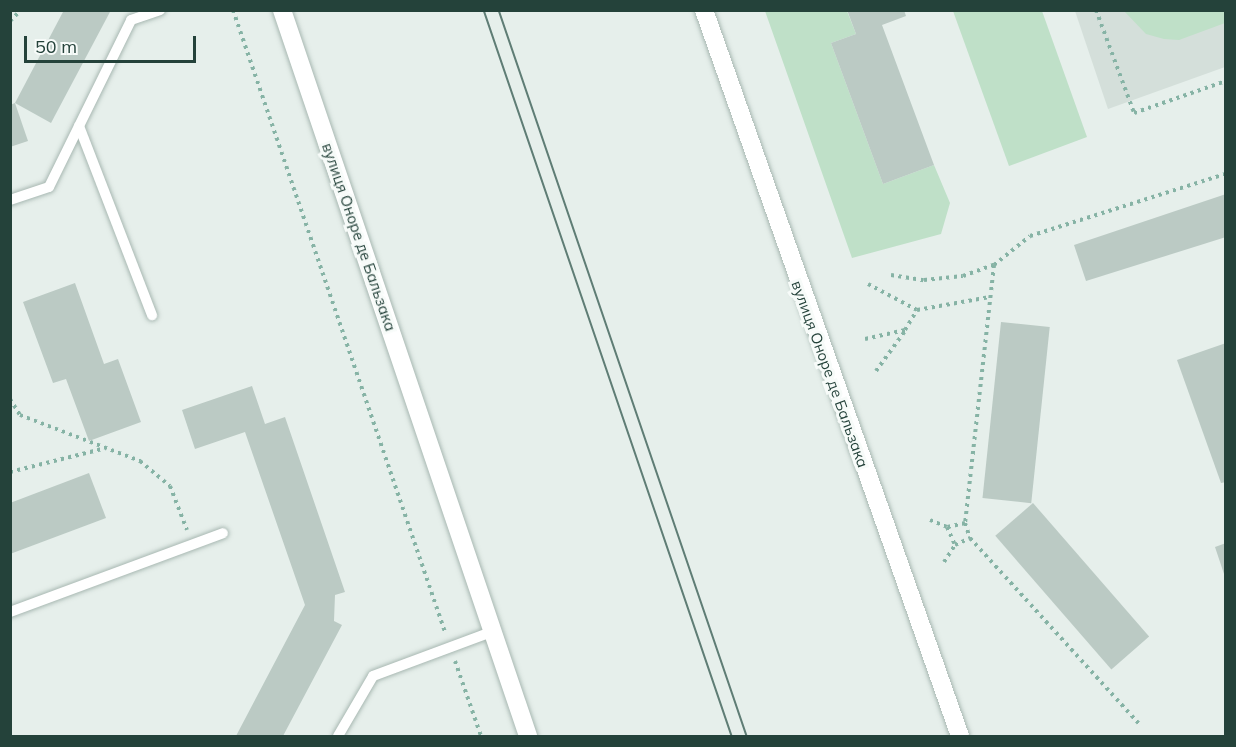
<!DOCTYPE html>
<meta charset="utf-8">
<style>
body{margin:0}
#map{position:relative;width:1236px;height:747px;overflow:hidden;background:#e6efeb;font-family:Mulish,sans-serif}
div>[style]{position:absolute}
.built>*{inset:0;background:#d4dfda}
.green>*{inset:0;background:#bfe0c8}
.building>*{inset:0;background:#bbcac4;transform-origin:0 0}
.path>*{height:4px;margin-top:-2px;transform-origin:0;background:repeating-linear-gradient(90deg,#86b3a5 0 3px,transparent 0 7.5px)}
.roads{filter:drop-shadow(0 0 2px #a8b8b2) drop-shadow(0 0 2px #a8b8b2)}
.lane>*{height:10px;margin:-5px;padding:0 5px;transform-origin:5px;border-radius:5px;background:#fff}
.secondary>*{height:18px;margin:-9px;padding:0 9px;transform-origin:9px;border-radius:9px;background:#fff}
.tram>*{height:1.5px;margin:-0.75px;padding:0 0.75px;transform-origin:0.75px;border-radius:0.75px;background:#5f7d75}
span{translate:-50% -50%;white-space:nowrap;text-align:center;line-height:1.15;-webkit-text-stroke:6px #f7fbf9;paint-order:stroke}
.street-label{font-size:15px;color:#24423a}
.frame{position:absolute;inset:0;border:12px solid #24423a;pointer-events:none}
.scale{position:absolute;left:24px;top:36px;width:172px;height:27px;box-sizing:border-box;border:3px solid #24423a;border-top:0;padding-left:8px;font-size:18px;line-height:21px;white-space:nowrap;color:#24423a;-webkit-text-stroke:4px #f7fbf9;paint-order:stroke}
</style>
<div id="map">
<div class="built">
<div style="clip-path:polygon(1075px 11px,1225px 11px,1225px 67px,1108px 109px)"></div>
</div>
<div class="green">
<div style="clip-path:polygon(765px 11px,847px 11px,856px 34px,831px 43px,883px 184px,934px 165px,950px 203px,941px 234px,852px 258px)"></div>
<div style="clip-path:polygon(953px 11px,1042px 11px,1087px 137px,1009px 166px)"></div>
<div style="clip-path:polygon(1124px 11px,1225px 11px,1225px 23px,1179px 40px,1164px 39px,1146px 34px)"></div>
</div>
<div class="building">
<div style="clip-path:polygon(64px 10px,111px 10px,51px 123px,15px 103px)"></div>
<div style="clip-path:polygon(847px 10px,904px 10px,906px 16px,882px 25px,934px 165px,883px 184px,831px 43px,856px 34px)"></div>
<div style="clip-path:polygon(15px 103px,28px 141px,10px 147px,10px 105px)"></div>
<div style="clip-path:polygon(1226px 194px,1226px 237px,1086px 281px,1074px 245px)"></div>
<div style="clip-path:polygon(75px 283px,104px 364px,118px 359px,141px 422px,89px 441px,66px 379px,53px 383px,23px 302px)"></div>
<div style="left:1001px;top:322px;width:49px;height:177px;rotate:6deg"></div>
<div style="clip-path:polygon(1226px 343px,1226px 482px,1221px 483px,1177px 360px)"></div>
<div style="clip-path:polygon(252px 386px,265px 424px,285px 417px,345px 592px,335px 595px,334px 621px,342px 625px,283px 736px,236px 736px,305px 605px,245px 432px,195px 449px,182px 410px)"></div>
<div style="clip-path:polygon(89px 473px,106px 518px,10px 554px,10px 503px)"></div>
<div style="left:1033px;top:503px;width:177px;height:50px;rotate:49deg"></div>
<div style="clip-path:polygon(1226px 543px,1226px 577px,1225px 577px,1215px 547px)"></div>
</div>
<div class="path">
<div style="left:233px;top:10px;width:657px;rotate:71.18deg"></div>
<div style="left:1096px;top:10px;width:110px;rotate:69.7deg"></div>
<div style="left:1134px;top:113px;width:97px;rotate:-19.2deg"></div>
<div style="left:10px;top:21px;width:16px;rotate:-45deg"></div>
<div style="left:994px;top:265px;width:260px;rotate:96.4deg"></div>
<div style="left:965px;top:523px;width:16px;rotate:72deg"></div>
<div style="left:970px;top:538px;width:251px;rotate:47.7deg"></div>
<div style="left:891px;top:275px;width:33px;rotate:9deg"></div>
<div style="left:924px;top:280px;width:39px;rotate:-6deg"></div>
<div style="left:963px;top:276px;width:33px;rotate:-20deg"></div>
<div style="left:994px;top:265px;width:46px;rotate:-38.9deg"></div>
<div style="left:1030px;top:236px;width:206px;rotate:-17.6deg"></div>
<div style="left:868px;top:284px;width:55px;rotate:28deg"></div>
<div style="left:917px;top:310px;width:74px;rotate:-10.1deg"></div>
<div style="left:865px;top:339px;width:41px;rotate:-12.7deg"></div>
<div style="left:905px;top:330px;width:23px;rotate:-59deg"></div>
<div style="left:876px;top:371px;width:49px;rotate:-54.1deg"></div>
<div style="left:10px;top:399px;width:19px;rotate:58deg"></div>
<div style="left:20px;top:415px;width:129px;rotate:21deg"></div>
<div style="left:140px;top:461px;width:39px;rotate:40deg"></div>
<div style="left:170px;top:486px;width:47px;rotate:68.9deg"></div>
<div style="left:10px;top:472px;width:99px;rotate:-14deg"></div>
<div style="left:930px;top:520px;width:18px;rotate:22deg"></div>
<div style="left:965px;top:523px;width:18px;rotate:167deg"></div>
<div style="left:947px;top:527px;width:20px;rotate:66deg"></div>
<div style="left:955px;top:545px;width:17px;rotate:-25deg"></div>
<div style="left:944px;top:562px;width:20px;rotate:-57deg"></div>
<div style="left:455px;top:661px;width:79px;rotate:70.9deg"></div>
</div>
<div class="roads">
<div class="lane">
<div style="left:79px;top:126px;width:203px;rotate:68.9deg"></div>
<div style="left:10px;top:200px;width:41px;rotate:-18.4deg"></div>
<div style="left:49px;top:187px;width:186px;rotate:-63.8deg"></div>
<div style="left:131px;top:20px;width:31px;rotate:-19deg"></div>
<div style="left:10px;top:612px;width:227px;rotate:-20.3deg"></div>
<div style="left:338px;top:736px;width:69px;rotate:-59.7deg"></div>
<div style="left:373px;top:676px;width:129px;rotate:-20.4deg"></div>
</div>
<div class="secondary">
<div style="left:282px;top:10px;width:767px;rotate:71.28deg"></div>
<div style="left:704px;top:10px;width:770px;rotate:70.58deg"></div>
</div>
</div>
<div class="tram">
<div style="left:484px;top:10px;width:767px;rotate:71.14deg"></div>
<div style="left:499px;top:10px;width:767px;rotate:71.14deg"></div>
</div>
<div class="street-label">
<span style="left:359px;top:237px;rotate:71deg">вулиця Оноре де Бальзака</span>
<span style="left:830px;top:374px;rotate:70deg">вулиця Оноре де Бальзака</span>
</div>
<div class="frame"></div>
<div class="scale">50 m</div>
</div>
